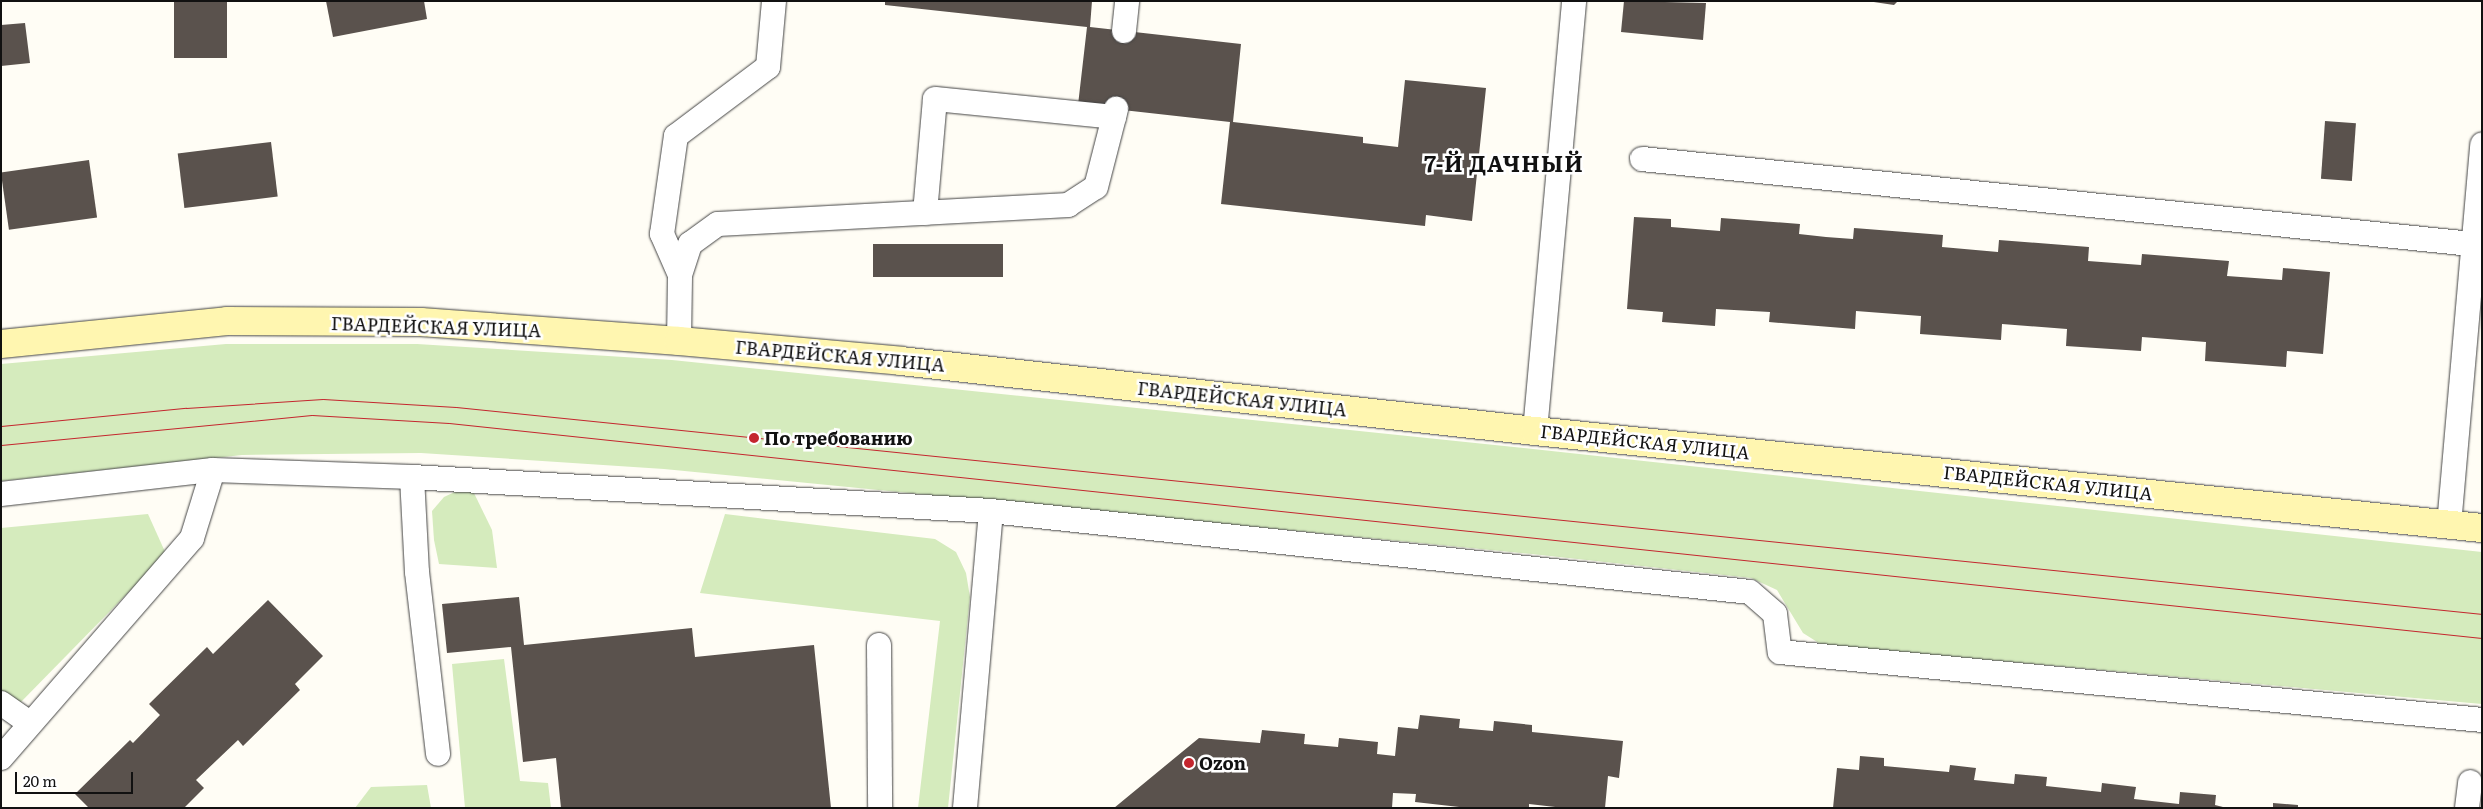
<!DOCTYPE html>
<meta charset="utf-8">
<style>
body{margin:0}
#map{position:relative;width:2483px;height:809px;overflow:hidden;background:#fffdf5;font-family:Literata,serif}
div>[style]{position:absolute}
.green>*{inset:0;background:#d5ebbd}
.building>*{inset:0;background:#5a524d;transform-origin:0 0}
.roads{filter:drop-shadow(0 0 1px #444) drop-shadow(0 0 1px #444)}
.lane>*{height:24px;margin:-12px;padding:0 12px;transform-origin:12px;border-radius:12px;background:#fff}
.secondary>*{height:28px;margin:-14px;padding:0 14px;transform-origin:14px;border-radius:14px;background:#fff6b0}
.tram>*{height:1px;margin:-0.5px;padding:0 0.5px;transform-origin:0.5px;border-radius:0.5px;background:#c4262e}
.dots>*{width:14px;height:14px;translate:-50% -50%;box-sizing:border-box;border:2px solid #fff;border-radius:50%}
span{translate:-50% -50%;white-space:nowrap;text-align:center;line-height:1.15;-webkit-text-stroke:5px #fff;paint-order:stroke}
.street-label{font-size:18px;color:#111}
.poi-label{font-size:18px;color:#111;font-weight:700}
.left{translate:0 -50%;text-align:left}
.district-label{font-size:22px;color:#111;font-weight:700;letter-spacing:1px}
.frame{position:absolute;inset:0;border:2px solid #111;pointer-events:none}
.scale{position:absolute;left:15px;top:772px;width:118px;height:22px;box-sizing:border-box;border:2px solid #111;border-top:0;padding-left:6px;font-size:15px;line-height:18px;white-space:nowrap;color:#111;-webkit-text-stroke:4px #fff;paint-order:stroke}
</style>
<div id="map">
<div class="green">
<div style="clip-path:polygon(226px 344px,417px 344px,672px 360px,1533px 449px,2482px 552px,2482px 704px,1822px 645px,1803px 633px,1777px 590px,1751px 578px,1532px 554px,664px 469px,421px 453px,242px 455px,1px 481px,1px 364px)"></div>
<div style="clip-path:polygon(461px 489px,472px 489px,492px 530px,497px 568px,439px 564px,434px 540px,432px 511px,444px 497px)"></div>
<div style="clip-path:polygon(148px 514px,166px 554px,19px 704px,1px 692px,1px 528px)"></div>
<div style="clip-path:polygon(725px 514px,935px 539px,956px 552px,966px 573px,970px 597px,948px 808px,918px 808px,940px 621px,700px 593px)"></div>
<div style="clip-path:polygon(504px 659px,520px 781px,548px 783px,551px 808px,465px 808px,452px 664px)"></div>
<div style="clip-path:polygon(427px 785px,431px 808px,355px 808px,371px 787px)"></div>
</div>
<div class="building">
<div style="left:174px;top:1px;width:53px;height:57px"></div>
<div style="clip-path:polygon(326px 1px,424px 1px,427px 19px,333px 37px)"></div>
<div style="clip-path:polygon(885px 1px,1092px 1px,1090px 27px,1241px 44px,1233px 122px,1363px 137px,1363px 143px,1398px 147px,1405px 80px,1486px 88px,1472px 221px,1426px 215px,1425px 226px,1221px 204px,1230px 122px,1078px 105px,1087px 27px,885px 5px)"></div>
<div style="clip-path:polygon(1624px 1px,1706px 3px,1703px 40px,1621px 32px)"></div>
<div style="clip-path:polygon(1867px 1px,1898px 1px,1894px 5px)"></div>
<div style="clip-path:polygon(25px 23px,30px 63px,1px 66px,1px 25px)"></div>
<div style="left:2325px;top:121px;width:31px;height:58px;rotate:4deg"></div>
<div style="left:271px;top:142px;width:55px;height:94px;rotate:83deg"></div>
<div style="left:89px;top:160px;width:58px;height:89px;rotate:82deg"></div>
<div style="clip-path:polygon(1634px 217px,1671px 219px,1671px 227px,1720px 231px,1721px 218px,1800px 224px,1799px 234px,1826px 237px,1853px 239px,1854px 228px,1943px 235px,1942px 247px,1998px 252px,1999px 240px,2089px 247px,2088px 261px,2141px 265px,2142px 254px,2229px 261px,2227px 276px,2282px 280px,2283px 268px,2330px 272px,2323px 354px,2287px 351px,2286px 367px,2205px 361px,2206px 342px,2142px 337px,2141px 351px,2066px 346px,2067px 329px,2002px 324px,2001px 340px,1920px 334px,1921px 316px,1856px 311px,1855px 329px,1769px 322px,1770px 312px,1716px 309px,1715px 326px,1662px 322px,1663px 312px,1627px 309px)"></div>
<div style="left:873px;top:244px;width:130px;height:33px"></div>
<div style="clip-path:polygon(519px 597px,524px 645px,692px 628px,695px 657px,814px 645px,831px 808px,561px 808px,556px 758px,523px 762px,511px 647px,447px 653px,442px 604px)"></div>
<div style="clip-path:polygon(268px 600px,323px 656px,295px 684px,300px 690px,243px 746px,238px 740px,196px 780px,204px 788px,184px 808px,89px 808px,75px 794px,130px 740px,133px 743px,160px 715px,149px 704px,207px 647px,213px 654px)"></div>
<div style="clip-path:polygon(1420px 715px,1460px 719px,1459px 728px,1493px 731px,1494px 721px,1532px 725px,1532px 732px,1623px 741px,1619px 778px,1608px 776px,1605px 808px,1564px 808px,1529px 804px,1529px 808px,1468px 808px,1415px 802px,1416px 794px,1393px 793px,1392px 808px,1114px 808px,1199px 738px,1260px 743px,1262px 730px,1305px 734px,1304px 744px,1338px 747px,1339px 738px,1378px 742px,1377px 754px,1395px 756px,1398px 727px,1418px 729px)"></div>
<div style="clip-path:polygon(1860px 756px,1884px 758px,1884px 766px,1949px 772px,1950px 765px,1976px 768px,1974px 780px,2014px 784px,2015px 774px,2047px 777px,2046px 786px,2101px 792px,2102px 783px,2136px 787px,2134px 799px,2179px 804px,2180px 792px,2216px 795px,2215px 805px,2227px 808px,1833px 808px,1837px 768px,1859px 770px)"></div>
<div style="clip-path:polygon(2273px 803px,2298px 805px,2298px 808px,2273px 808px)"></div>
</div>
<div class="roads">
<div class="lane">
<div style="left:1124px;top:31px;width:30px;rotate:-84deg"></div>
<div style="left:1642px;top:159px;width:834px;rotate:5.85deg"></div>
<div style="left:925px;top:213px;width:114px;rotate:-85deg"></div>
<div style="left:935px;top:99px;width:180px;rotate:5.7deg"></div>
<div style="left:680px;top:275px;width:45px;rotate:-113.7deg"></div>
<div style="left:662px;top:234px;width:99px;rotate:-81.9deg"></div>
<div style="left:676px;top:136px;width:115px;rotate:-36.9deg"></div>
<div style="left:768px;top:67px;width:66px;rotate:-84.8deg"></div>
<div style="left:679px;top:341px;width:66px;rotate:-89.1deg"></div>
<div style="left:680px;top:275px;width:33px;rotate:-72deg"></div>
<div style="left:690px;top:244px;width:34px;rotate:-36deg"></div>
<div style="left:718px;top:224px;width:351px;rotate:-3.1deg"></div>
<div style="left:1068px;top:205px;width:33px;rotate:-33deg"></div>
<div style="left:1096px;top:187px;width:81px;rotate:-75.6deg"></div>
<div style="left:1535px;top:431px;width:432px;rotate:-84.8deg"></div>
<div style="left:412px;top:477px;width:95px;rotate:87deg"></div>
<div style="left:417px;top:572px;width:183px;rotate:83.4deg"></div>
<div style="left:1px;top:494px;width:213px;rotate:-6.5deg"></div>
<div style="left:213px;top:470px;width:199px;rotate:2deg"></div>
<div style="left:412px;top:477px;width:580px;rotate:3.36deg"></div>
<div style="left:991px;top:511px;width:763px;rotate:6.09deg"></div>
<div style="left:1750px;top:592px;width:33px;rotate:41deg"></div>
<div style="left:1775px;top:614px;width:38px;rotate:83deg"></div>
<div style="left:1780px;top:652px;width:705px;rotate:5.53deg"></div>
<div style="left:2449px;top:525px;width:382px;rotate:-85deg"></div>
<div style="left:879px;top:645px;width:163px;rotate:89.6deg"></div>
<div style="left:1px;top:703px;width:35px;rotate:35deg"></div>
<div style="left:1px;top:758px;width:291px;rotate:-49deg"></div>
<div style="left:192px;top:538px;width:71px;rotate:-72.8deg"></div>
<div style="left:965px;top:808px;width:298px;rotate:-85deg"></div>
<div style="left:2467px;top:808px;width:26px;rotate:-83deg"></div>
</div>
<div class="secondary">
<div style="left:1px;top:344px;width:227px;rotate:-5.8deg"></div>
<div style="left:227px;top:321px;width:194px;rotate:0.3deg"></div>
<div style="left:421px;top:322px;width:259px;rotate:4.2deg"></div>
<div style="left:679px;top:341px;width:223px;rotate:5.1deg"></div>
<div style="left:901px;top:361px;width:638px;rotate:6.3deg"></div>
<div style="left:1535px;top:431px;width:952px;rotate:5.85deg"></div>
</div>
</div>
<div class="tram">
<div style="left:1px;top:426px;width:186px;rotate:-5.6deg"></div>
<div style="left:186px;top:408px;width:137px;rotate:-3.8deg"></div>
<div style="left:323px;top:399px;width:133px;rotate:3.4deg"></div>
<div style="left:456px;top:407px;width:2037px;rotate:5.83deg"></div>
<div style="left:1px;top:445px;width:312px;rotate:-5.5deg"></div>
<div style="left:312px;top:415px;width:137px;rotate:3.3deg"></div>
<div style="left:449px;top:423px;width:2044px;rotate:6.04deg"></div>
</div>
<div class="dots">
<div style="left:754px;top:438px;background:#c4262e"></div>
<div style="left:1189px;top:763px;background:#c4262e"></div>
</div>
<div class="street-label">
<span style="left:436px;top:327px;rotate:2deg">ГВАРДЕЙСКАЯ УЛИЦА</span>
<span style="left:840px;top:356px;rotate:5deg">ГВАРДЕЙСКАЯ УЛИЦА</span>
<span style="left:1242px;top:399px;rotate:6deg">ГВАРДЕЙСКАЯ УЛИЦА</span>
<span style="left:1645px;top:442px;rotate:6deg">ГВАРДЕЙСКАЯ УЛИЦА</span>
<span style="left:2048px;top:483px;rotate:6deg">ГВАРДЕЙСКАЯ УЛИЦА</span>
</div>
<div class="poi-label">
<span class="left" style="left:764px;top:438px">По требованию</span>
<span class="left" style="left:1199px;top:763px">Ozon</span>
</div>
<div class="district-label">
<span style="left:1504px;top:163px">7-Й ДАЧНЫЙ</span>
</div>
<div class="frame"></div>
<div class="scale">20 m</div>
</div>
